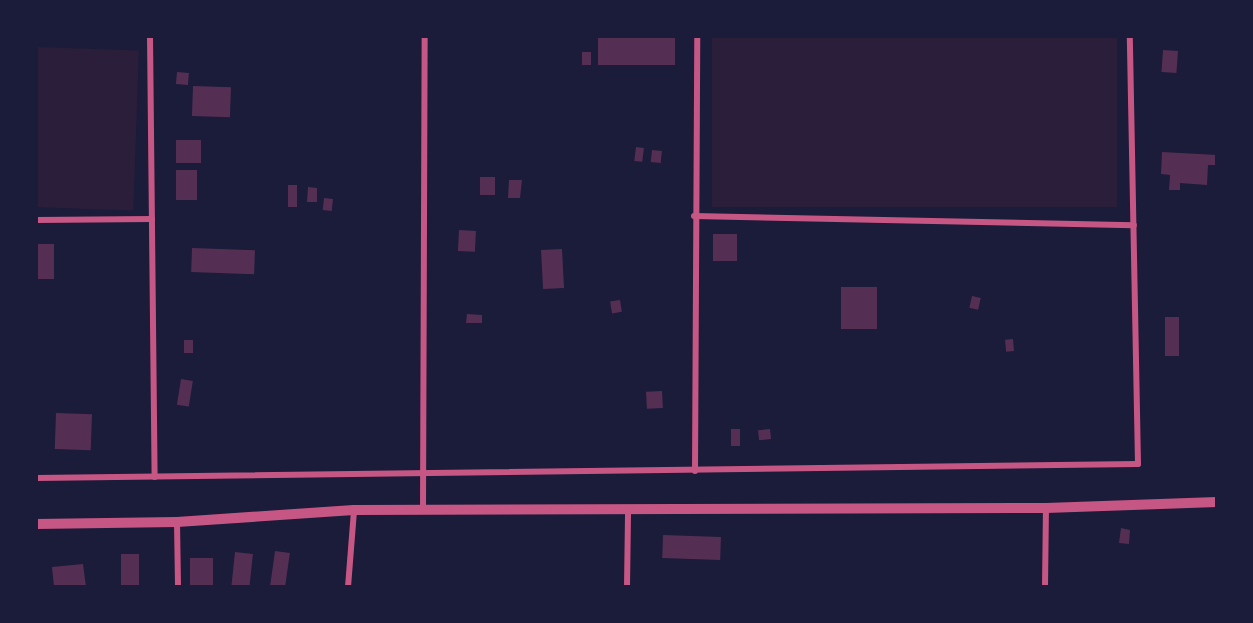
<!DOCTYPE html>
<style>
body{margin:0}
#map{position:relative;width:1253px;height:623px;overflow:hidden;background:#1b1b3a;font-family:"Asap Condensed",sans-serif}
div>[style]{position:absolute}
.green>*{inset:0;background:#2a1e3b;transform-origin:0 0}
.building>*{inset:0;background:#542f53;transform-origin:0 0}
.minor>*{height:6px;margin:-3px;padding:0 3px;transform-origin:3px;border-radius:3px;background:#c65784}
.tertiary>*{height:10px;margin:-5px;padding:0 5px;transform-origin:5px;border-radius:5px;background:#c65784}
span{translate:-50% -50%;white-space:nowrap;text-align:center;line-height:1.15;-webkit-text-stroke:5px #1b1b3a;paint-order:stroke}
.frame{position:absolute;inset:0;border:38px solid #1b1b3a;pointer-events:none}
</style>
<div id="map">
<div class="green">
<div style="left:712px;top:36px;width:405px;height:171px"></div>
<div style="left:36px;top:47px;width:103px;height:160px;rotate:2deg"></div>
</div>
<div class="building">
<div style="left:598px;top:36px;width:77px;height:29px"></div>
<div style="left:1163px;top:50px;width:15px;height:22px;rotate:4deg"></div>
<div style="left:582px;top:52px;width:9px;height:13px"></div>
<div style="left:177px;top:72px;width:12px;height:12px;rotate:5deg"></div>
<div style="left:193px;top:86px;width:38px;height:30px;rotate:2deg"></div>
<div style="left:176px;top:140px;width:25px;height:23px"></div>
<div style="left:636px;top:147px;width:8px;height:14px;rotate:7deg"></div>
<div style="left:652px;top:150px;width:10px;height:12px;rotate:6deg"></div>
<div style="clip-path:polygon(1162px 152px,1217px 155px,1216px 165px,1208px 165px,1207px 185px,1180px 183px,1180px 190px,1169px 190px,1170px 175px,1161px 174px)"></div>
<div style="left:176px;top:170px;width:21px;height:30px"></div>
<div style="left:480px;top:177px;width:15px;height:18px"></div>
<div style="clip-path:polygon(509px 180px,522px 180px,520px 198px,508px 198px)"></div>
<div style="left:288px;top:185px;width:9px;height:22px"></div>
<div style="clip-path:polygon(308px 187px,317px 188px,317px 202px,307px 202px)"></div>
<div style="left:324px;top:198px;width:9px;height:12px;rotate:6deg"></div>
<div style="left:459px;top:230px;width:17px;height:21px;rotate:3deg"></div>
<div style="left:713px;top:234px;width:24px;height:27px"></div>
<div style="left:36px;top:244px;width:18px;height:35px"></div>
<div style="left:192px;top:248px;width:63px;height:24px;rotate:2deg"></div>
<div style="left:562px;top:249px;width:39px;height:21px;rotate:87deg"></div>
<div style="left:841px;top:287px;width:36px;height:42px"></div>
<div style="left:972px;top:296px;width:9px;height:12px;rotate:13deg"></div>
<div style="left:620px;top:300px;width:12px;height:10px;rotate:81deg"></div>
<div style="clip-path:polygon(467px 314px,482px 315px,482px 323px,466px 323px)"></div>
<div style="left:1165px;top:317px;width:14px;height:39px"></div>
<div style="left:1013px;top:339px;width:12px;height:8px;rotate:85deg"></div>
<div style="left:184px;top:340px;width:9px;height:13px"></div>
<div style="left:181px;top:379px;width:12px;height:26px;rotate:9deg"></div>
<div style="left:662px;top:391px;width:17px;height:16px;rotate:87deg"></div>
<div style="left:56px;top:413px;width:36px;height:36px;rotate:2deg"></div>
<div style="left:731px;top:429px;width:9px;height:17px"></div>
<div style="left:770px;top:429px;width:10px;height:12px;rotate:84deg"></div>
<div style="clip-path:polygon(1121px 528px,1130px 530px,1129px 544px,1119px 543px)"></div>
<div style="left:663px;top:535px;width:58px;height:23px;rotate:2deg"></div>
<div style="left:275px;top:551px;width:15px;height:36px;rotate:8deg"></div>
<div style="left:235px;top:552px;width:18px;height:35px;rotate:6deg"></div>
<div style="left:121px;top:554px;width:18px;height:33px"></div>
<div style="left:190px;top:558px;width:23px;height:29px"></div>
<div style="clip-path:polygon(83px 564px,86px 587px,54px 587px,52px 567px)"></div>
</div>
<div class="minor">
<div style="left:150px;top:36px;width:441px;rotate:89.4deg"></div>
<div style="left:694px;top:216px;width:440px;rotate:1.2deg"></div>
<div style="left:36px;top:220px;width:116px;rotate:-0.5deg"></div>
<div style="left:695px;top:471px;width:435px;rotate:-89.7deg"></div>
<div style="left:36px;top:478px;width:1102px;rotate:-0.73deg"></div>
<div style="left:1138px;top:464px;width:428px;rotate:-91.1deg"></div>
<div style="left:423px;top:510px;width:474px;rotate:-89.8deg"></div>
<div style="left:177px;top:522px;width:65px;rotate:89.1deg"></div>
<div style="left:348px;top:587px;width:77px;rotate:-85.5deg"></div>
<div style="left:627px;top:587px;width:76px;rotate:-89.2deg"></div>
<div style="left:1045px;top:587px;width:79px;rotate:-89.3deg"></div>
</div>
<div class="tertiary">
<div style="left:36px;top:524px;width:141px;rotate:-0.8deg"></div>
<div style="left:177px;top:522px;width:177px;rotate:-3.9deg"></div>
<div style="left:354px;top:510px;width:692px;rotate:-0.17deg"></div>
<div style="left:1046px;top:508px;width:171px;rotate:-2deg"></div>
</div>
<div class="frame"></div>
</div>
